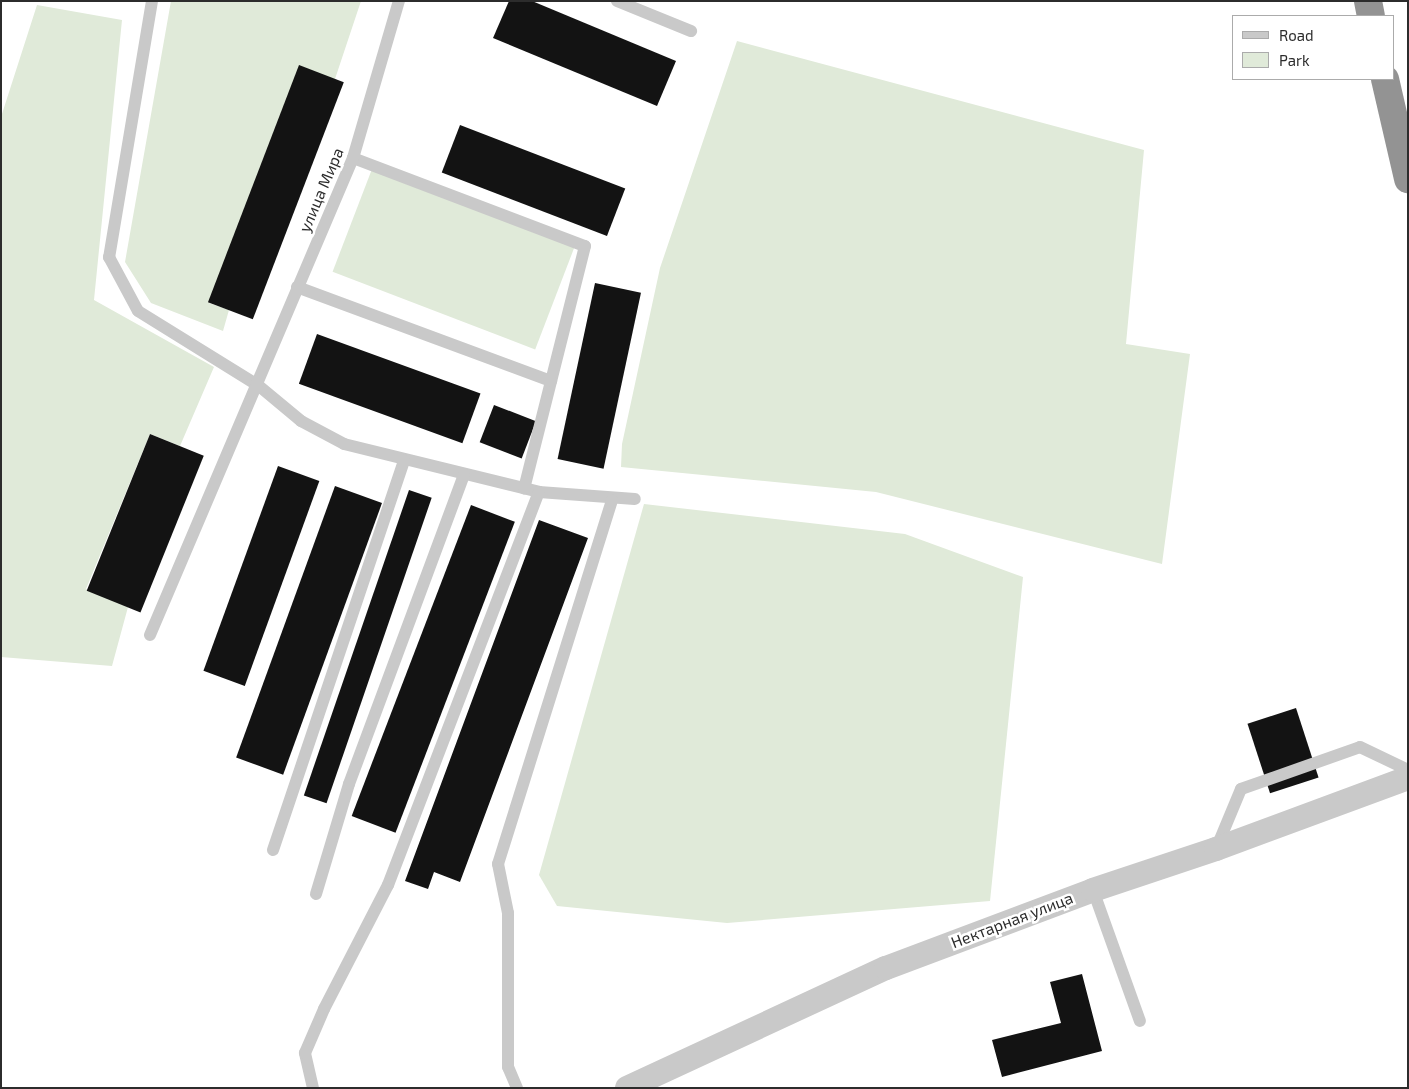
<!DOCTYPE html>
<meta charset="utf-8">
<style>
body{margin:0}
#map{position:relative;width:1409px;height:1089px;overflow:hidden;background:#fff;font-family:"Exo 2",sans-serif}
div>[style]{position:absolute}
.green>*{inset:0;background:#e0ead9;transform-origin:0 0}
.building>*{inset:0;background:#131313;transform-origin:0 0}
.lane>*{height:12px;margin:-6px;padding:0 6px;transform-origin:6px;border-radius:6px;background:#c9c9c9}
.street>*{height:24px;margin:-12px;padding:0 12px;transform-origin:12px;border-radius:12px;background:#c9c9c9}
.highway>*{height:28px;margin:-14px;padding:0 14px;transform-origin:14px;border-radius:14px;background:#939393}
span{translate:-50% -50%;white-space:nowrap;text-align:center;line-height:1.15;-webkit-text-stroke:5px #fff;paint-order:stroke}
.street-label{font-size:16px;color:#2c2c2c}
.frame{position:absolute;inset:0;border:2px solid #2c2c2c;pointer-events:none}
.legend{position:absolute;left:1232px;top:15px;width:162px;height:65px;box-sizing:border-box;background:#fff;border:1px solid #ababab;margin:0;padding:6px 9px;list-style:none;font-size:15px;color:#2c2c2c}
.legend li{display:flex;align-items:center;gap:10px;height:25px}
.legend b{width:25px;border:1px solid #ababab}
</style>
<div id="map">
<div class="green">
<div style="clip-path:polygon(171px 1px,361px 1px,335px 79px,209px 303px,229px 310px,223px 331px,151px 303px,125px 262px)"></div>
<div style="clip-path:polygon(37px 5px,122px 20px,94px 300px,214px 367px,180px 446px,150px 434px,86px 589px,128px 607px,112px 666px,1px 657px,1px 117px)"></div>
<div style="clip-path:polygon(737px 41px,1144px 150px,1126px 344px,1190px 354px,1162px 564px,876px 492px,621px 467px,622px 444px,660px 268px)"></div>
<div style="left:372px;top:169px;width:217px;height:110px;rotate:21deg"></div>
<div style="clip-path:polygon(644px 504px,905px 534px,1023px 577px,990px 901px,727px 923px,557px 906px,539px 875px)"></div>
</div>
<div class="building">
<div style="clip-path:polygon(509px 1px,532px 1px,676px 61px,657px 106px,493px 38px)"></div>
<div style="left:299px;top:65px;width:48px;height:254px;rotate:21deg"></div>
<div style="left:460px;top:125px;width:177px;height:51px;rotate:21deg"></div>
<div style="left:595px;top:283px;width:47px;height:180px;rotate:12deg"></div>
<div style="left:317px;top:334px;width:174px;height:53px;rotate:20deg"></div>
<div style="left:494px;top:405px;width:45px;height:40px;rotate:21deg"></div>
<div style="left:150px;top:434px;width:58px;height:169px;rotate:22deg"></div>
<div style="left:278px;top:466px;width:44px;height:218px;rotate:20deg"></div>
<div style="left:335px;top:486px;width:50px;height:289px;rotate:20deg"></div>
<div style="left:409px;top:490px;width:24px;height:323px;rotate:19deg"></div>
<div style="left:471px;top:505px;width:47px;height:333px;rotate:21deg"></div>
<div style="clip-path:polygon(539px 520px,588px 538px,460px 882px,434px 872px,428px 889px,405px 881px)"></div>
<div style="left:1296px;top:708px;width:73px;height:51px;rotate:72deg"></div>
<div style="clip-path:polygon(1082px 974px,1102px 1051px,1002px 1077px,992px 1040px,1061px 1023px,1050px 982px)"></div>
</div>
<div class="lane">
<div style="left:152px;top:1px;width:260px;rotate:99.5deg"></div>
<div style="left:109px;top:257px;width:61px;rotate:61.8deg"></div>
<div style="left:138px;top:311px;width:142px;rotate:31.8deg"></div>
<div style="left:259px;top:386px;width:55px;rotate:39.8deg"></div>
<div style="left:301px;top:421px;width:49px;rotate:28.1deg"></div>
<div style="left:344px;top:444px;width:201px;rotate:13.8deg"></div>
<div style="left:539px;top:492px;width:96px;rotate:4.2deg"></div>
<div style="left:617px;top:1px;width:80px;rotate:22.1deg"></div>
<div style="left:353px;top:158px;width:248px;rotate:20.8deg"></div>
<div style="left:585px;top:246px;width:250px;rotate:104.1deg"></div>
<div style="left:297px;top:287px;width:271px;rotate:20.3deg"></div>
<div style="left:150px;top:635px;width:518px;rotate:-66.95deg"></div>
<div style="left:353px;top:158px;width:164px;rotate:-73.7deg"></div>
<div style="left:1216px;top:849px;width:65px;rotate:-67.4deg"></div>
<div style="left:1241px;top:789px;width:126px;rotate:-19.4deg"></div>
<div style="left:1360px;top:747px;width:53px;rotate:25.6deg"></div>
<div style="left:273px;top:850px;width:411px;rotate:-71.4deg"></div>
<div style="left:1093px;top:890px;width:139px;rotate:70.3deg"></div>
<div style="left:316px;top:894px;width:115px;rotate:-73.3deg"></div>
<div style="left:349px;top:784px;width:330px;rotate:-69.6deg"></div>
<div style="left:313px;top:1088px;width:36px;rotate:-103deg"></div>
<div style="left:305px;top:1053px;width:48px;rotate:-66.6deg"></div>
<div style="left:324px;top:1009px;width:140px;rotate:-62.7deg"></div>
<div style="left:388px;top:885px;width:421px;rotate:-69deg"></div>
<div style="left:517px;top:1088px;width:23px;rotate:-113deg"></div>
<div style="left:508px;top:1067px;width:154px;rotate:-90deg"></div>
<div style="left:508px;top:913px;width:50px;rotate:-101.5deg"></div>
<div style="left:498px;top:864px;width:381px;rotate:-72.6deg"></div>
</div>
<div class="street">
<div style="left:627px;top:1088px;width:285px;rotate:-24.9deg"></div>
<div style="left:886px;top:968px;width:221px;rotate:-20.6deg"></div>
<div style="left:1093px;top:890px;width:130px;rotate:-18.4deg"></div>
<div style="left:1216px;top:849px;width:205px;rotate:-20.3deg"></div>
</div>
<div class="highway">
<div style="left:1368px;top:1px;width:15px;rotate:79deg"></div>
<div style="left:1385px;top:79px;width:103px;rotate:77deg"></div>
</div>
<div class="street-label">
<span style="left:321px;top:190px;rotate:-67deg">улица Мира</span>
<span style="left:1012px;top:920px;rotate:-21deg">Нектарная улица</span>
</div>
<div class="frame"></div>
<ul class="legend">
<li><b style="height:6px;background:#c9c9c9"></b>Road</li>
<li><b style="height:14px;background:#e0ead9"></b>Park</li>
</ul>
</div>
